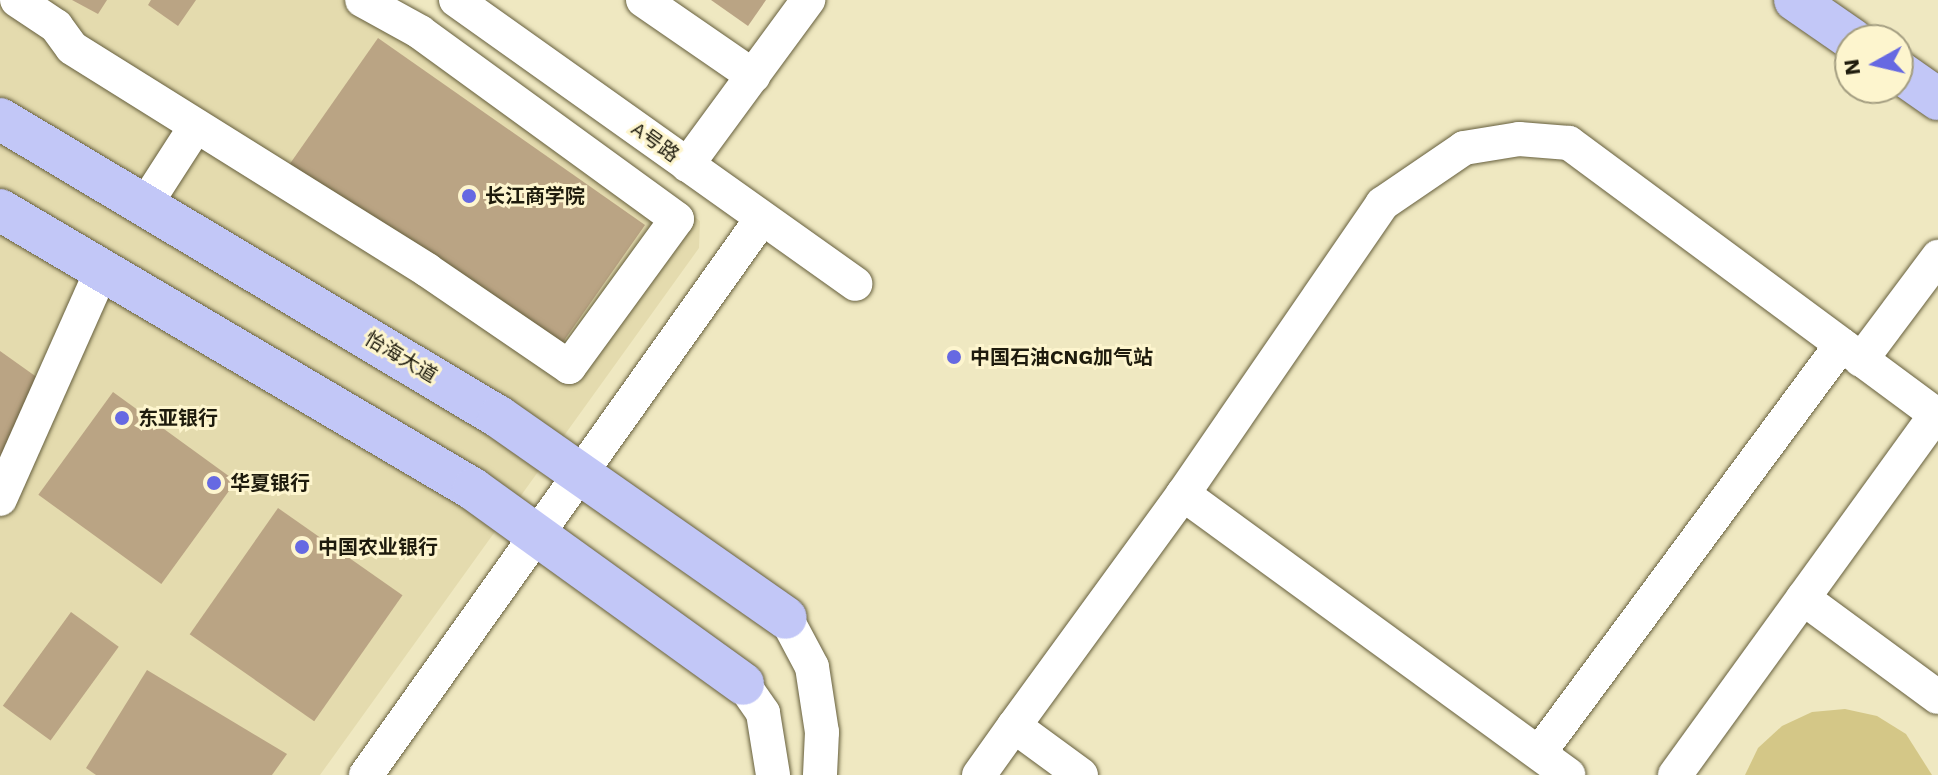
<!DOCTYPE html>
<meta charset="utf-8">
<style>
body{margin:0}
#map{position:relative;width:1938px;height:775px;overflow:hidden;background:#efe8c1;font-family:"Work Sans","Noto Sans SC",sans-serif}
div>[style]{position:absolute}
.built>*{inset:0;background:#e4dbae}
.water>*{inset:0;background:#d4c787}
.building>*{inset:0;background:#baa484;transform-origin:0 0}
.roads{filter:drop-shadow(0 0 2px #665f3d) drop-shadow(0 0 2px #665f3d)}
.minor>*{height:34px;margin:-17px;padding:0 17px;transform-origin:17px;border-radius:17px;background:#fff}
.major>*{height:42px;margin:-21px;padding:0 21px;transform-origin:21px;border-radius:21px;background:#c2c7f7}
.dots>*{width:22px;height:22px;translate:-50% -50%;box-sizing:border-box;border:4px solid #fdf5ce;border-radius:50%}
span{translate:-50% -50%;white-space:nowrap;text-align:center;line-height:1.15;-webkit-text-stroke:6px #fdf5ce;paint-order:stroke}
.street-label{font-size:20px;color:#1e1b0d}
.poi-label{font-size:20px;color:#1e1b0d;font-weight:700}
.left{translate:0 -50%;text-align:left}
.north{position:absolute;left:1834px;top:24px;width:80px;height:80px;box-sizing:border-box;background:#fdf5ce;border:2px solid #a49e81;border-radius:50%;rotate:262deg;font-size:22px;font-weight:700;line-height:32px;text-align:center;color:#1e1b0d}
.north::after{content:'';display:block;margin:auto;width:28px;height:36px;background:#6669e2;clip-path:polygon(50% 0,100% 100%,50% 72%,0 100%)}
</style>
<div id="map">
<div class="built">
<div style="clip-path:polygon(0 0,399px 0,700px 221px,699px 248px,320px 775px,0 775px)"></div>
</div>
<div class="water">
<div style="clip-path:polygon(1845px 709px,1877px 716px,1906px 734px,1932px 775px,1745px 775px,1758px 748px,1782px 726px,1812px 712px)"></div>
</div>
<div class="building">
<div style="clip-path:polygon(72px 0,107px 0,98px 14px)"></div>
<div style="clip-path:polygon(151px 0,196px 0,178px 26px,148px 5px)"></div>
<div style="clip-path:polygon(711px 0,766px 0,748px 26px)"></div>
<div style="left:378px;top:38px;width:326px;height:156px;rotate:35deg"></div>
<div style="clip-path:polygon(0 351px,45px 383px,0 461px)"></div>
<div style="left:113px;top:392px;width:152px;height:127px;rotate:36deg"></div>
<div style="left:278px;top:508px;width:152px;height:154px;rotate:35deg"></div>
<div style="left:71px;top:612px;width:59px;height:116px;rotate:36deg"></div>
<div style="clip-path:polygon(147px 670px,287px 754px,272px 775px,96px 775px,86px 768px)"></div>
</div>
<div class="roads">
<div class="minor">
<div style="left:17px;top:0;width:47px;rotate:33.7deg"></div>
<div style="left:56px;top:26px;width:27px;rotate:54deg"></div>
<div style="left:72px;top:48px;width:419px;rotate:32deg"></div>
<div style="left:427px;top:270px;width:172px;rotate:34.3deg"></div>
<div style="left:569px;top:367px;width:183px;rotate:-53.9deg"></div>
<div style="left:677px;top:219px;width:318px;rotate:-144deg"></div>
<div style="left:420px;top:32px;width:66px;rotate:-151.1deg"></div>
<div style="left:456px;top:0;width:490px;rotate:35.4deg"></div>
<div style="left:643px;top:0;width:134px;rotate:34.6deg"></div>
<div style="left:687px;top:165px;width:205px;rotate:-53.7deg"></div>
<div style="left:145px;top:205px;width:94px;rotate:-57.2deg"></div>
<div style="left:1861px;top:360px;width:129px;rotate:-53.2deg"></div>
<div style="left:1183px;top:494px;width:477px;rotate:36.1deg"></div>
<div style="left:0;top:499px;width:251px;rotate:-66deg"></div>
<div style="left:1803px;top:598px;width:167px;rotate:36.3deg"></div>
<div style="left:786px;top:618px;width:55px;rotate:62deg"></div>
<div style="left:812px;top:667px;width:66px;rotate:81.3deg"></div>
<div style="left:822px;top:732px;width:43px;rotate:92.7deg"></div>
<div style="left:743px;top:684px;width:35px;rotate:55deg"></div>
<div style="left:763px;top:713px;width:63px;rotate:80.8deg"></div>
<div style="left:1539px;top:753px;width:508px;rotate:-53.49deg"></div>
<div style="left:366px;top:775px;width:680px;rotate:-54.58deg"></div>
<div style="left:979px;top:775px;width:60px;rotate:-54.5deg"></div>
<div style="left:1081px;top:775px;width:83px;rotate:-143.8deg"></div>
<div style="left:1014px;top:726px;width:287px;rotate:-53.9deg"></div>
<div style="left:1183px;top:494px;width:352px;rotate:-55.5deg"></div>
<div style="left:1382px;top:204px;width:99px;rotate:-34.3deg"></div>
<div style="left:1464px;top:148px;width:56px;rotate:-9.3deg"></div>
<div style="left:1519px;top:139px;width:50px;rotate:4.6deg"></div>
<div style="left:1569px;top:143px;width:459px;rotate:36.5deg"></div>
<div style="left:1675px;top:775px;width:445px;rotate:-54.1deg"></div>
</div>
<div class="major">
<div style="left:1795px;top:0;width:70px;rotate:34.6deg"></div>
<div style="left:1898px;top:71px;width:49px;rotate:35deg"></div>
<div style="left:0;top:119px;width:581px;rotate:30.85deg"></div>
<div style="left:499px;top:417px;width:350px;rotate:35deg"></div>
<div style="left:0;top:210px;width:549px;rotate:30.53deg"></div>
<div style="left:473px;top:489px;width:333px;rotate:35.8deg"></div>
</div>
</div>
<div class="dots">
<div style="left:469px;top:196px;background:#6669e2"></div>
<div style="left:954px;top:357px;background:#6669e2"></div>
<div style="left:122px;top:418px;background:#6669e2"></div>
<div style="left:214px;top:483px;background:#6669e2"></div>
<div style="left:302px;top:547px;background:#6669e2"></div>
</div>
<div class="street-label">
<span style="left:655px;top:142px;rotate:36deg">A号路</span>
<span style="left:401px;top:357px;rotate:31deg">怡海大道</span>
</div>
<div class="poi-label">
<span class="left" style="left:485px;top:196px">长江商学院</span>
<span class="left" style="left:970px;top:357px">中国石油CNG加气站</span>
<span class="left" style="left:138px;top:418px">东亚银行</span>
<span class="left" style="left:230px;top:483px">华夏银行</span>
<span class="left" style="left:318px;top:547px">中国农业银行</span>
</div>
<div class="north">N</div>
</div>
